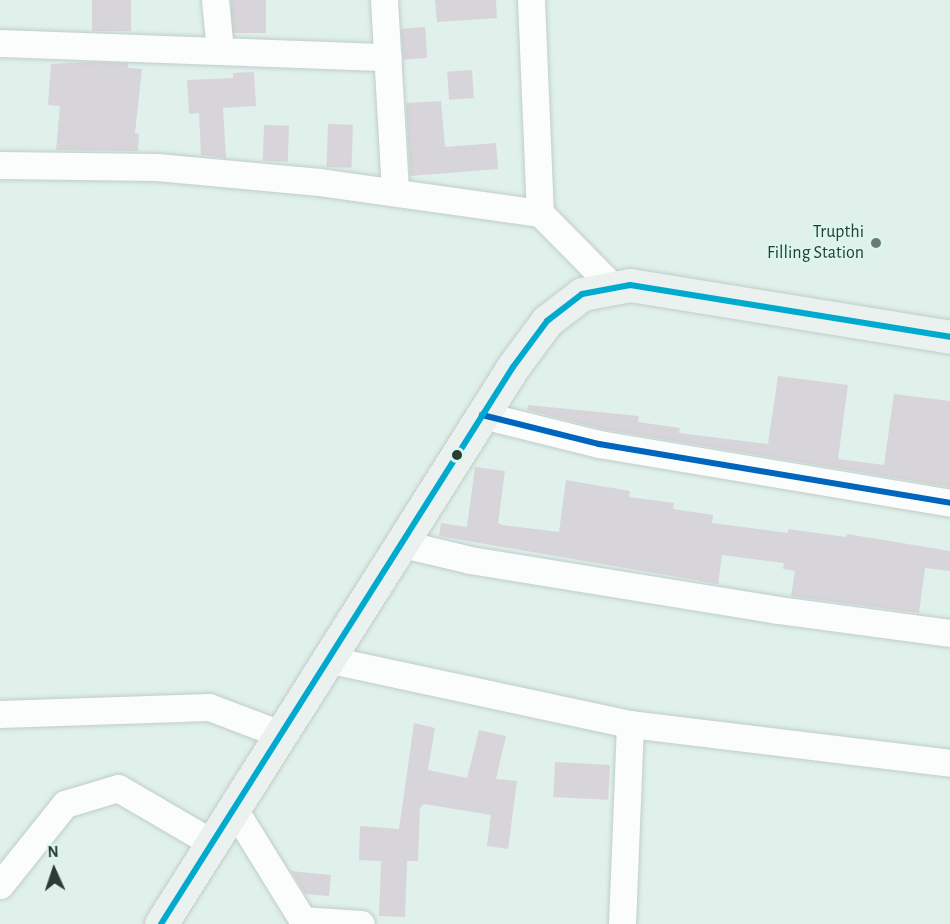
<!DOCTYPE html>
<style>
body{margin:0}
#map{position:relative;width:950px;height:924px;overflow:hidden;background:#e0f1eb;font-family:"Alegreya Sans",sans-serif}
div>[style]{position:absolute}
.building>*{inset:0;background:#d7d5d9;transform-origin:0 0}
.roads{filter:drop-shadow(0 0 2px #c0cdc9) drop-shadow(0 0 2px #c0cdc9)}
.street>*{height:27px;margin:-13.5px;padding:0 13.5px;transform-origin:13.5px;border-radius:13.5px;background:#fafdfc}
.secondary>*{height:33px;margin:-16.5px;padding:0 16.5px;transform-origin:16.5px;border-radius:16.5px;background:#eaf1ee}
.bus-1>*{height:6px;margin:-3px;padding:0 3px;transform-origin:3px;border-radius:3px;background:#0065bd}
.bus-2>*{height:6px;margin:-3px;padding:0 3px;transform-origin:3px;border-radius:3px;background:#00a9ce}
.dots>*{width:16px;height:16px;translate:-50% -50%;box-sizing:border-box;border:3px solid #d9f8ed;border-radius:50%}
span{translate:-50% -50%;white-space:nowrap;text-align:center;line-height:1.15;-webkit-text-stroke:4.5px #d9f8ed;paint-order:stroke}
.poi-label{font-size:18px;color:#2d3a35}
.right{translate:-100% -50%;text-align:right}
.north{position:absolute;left:24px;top:840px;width:60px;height:60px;-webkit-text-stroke:4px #d9f8ed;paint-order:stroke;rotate:357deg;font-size:16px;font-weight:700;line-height:24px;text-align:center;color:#2d3a35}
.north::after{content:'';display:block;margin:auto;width:21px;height:27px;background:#2d3a35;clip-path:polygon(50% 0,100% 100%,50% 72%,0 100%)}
</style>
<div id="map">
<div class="building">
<div style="left:92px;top:0;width:39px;height:31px"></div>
<div style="left:231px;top:0;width:35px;height:33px"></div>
<div style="clip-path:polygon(435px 0,496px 0,497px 18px,437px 22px)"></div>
<div style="left:425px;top:27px;width:31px;height:24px;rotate:86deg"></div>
<div style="clip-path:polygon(90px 62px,128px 63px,128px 68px,142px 69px,135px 133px,139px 134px,138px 151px,56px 150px,60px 106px,48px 105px,51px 64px)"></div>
<div style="left:472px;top:70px;width:28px;height:25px;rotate:86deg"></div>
<div style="clip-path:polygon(254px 72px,256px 106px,223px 108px,226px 158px,201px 155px,199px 113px,189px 114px,187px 80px,233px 78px,233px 73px)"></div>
<div style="clip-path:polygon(441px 101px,445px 147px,496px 143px,498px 169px,410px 176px,406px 103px)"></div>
<div style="left:328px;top:124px;width:25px;height:43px;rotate:2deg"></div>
<div style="left:264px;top:125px;width:25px;height:36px;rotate:2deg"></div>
<div style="clip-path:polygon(778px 376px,848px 385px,838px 459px,884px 465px,894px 394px,950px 401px,950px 487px,602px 429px,527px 410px,528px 405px,639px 416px,638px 422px,680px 428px,679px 433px,768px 444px)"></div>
<div style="clip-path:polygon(475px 467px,505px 471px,498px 523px,502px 525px,559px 532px,566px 480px,630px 491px,629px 497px,674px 503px,673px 509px,713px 515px,712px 523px,788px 533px,788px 529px,846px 537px,847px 534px,950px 551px,950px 571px,925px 568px,919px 613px,791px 596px,795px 571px,783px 569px,784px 563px,722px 555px,718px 584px,439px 536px,441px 523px,467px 527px)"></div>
<div style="clip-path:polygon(414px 723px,435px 728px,428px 770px,467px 778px,479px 730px,506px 736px,496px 779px,517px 781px,508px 849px,487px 846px,491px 815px,424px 804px,420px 808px,418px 861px,407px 861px,405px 917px,379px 916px,381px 861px,359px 860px,360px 826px,399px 829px)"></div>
<div style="left:555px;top:762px;width:55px;height:35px;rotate:3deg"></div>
<div style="clip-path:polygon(291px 871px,331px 875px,329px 896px,305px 894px)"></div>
</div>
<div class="roads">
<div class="street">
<div style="left:215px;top:0;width:50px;rotate:84.3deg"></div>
<div style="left:384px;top:0;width:192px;rotate:86.7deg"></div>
<div style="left:531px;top:0;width:213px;rotate:87.6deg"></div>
<div style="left:0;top:43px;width:388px;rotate:2.1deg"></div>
<div style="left:0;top:165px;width:157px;rotate:0.7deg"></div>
<div style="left:157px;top:167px;width:163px;rotate:5.3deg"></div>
<div style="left:319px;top:182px;width:223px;rotate:8deg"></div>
<div style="left:540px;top:213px;width:105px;rotate:45.4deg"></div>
<div style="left:482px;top:415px;width:121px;rotate:13.9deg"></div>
<div style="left:599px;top:444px;width:356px;rotate:9.5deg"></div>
<div style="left:403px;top:544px;width:69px;rotate:13.4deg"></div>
<div style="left:470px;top:560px;width:312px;rotate:9.2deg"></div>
<div style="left:778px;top:610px;width:174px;rotate:7.6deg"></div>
<div style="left:326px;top:659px;width:311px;rotate:12.1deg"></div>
<div style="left:630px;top:724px;width:322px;rotate:6.9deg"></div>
<div style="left:0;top:714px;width:209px;rotate:-1.9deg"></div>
<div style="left:209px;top:707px;width:76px;rotate:20.8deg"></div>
<div style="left:234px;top:809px;width:135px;rotate:58.3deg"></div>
<div style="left:0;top:885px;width:104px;rotate:-51.3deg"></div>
<div style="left:65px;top:804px;width:55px;rotate:-16.8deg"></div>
<div style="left:118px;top:788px;width:109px;rotate:30.3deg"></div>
<div style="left:302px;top:920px;width:59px;rotate:3.9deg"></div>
<div style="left:622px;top:924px;width:200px;rotate:-87.7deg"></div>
</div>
<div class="secondary">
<div style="left:161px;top:924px;width:659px;rotate:-57.71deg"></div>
<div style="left:513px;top:367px;width:57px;rotate:-53.5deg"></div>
<div style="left:547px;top:321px;width:44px;rotate:-37.6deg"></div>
<div style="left:582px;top:294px;width:49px;rotate:-10.6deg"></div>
<div style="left:630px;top:285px;width:324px;rotate:9.2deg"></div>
</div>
</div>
<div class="bus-1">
<div style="left:482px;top:415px;width:121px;rotate:13.9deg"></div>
<div style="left:599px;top:444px;width:356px;rotate:9.5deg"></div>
</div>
<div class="bus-2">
<div style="left:161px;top:924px;width:659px;rotate:-57.71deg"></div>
<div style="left:513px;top:367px;width:57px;rotate:-53.5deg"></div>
<div style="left:547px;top:321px;width:44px;rotate:-37.6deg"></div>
<div style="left:582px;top:294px;width:49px;rotate:-10.6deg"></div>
<div style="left:630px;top:285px;width:324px;rotate:9.2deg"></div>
</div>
<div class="dots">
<div style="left:876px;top:243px;background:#6c7a75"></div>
<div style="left:457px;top:455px;background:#2d3a35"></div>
</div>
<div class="poi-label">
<span class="right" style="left:864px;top:243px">Trupthi<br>Filling Station</span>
</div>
<div class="north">N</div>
</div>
